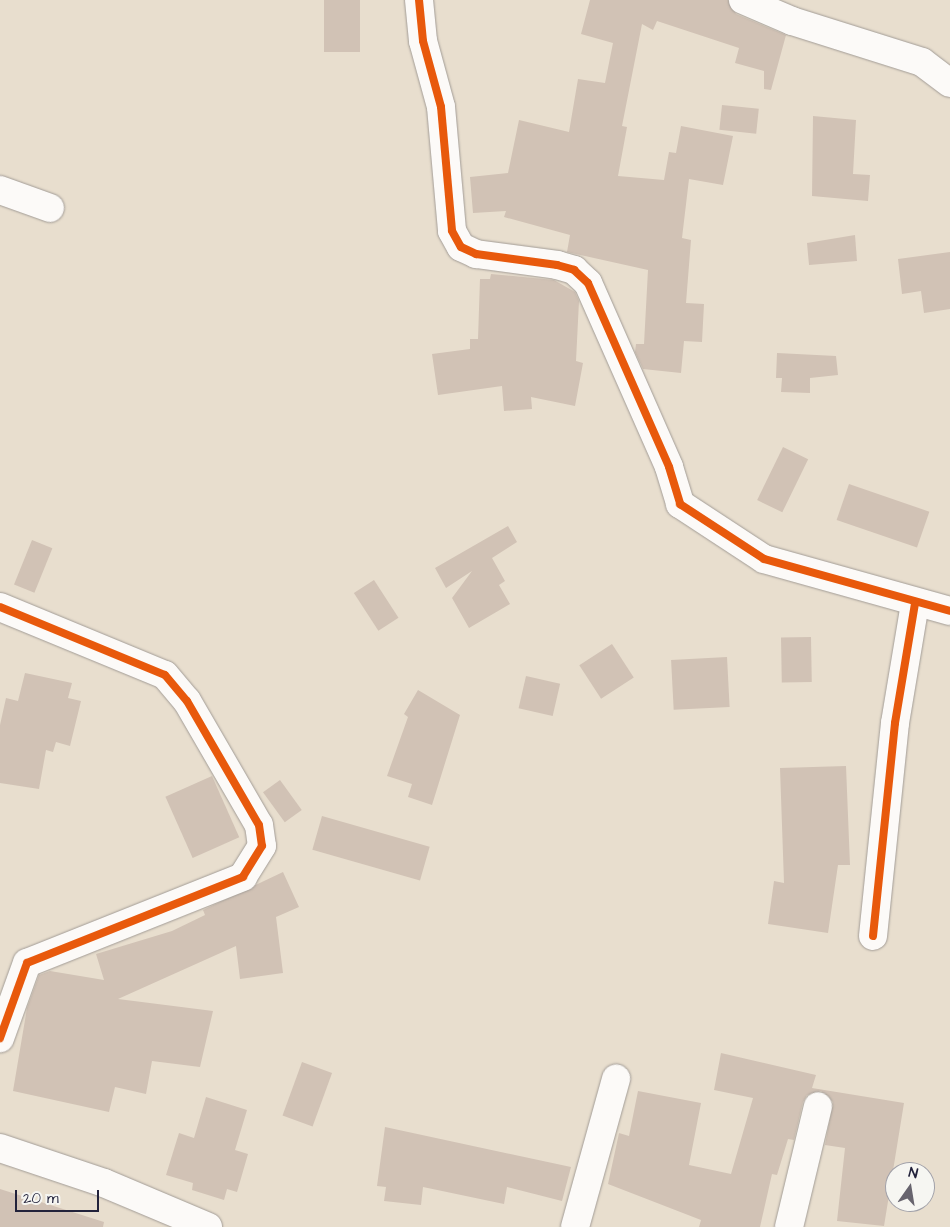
<!DOCTYPE html>
<style>
body{margin:0}
#map{position:relative;width:950px;height:1227px;overflow:hidden;background:#e8dece;font-family:"Architects Daughter",sans-serif}
div>[style]{position:absolute}
.building>*{inset:0;background:#d1c2b5;transform-origin:0 0}
.roads{filter:drop-shadow(0 0 1px #a29c96) drop-shadow(0 0 1px #a29c96)}
.minor>*{height:28px;margin:-14px;padding:0 14px;transform-origin:14px;border-radius:14px;background:#fcfaf8}
.cycleway>*{height:8px;margin:-4px;padding:0 4px;transform-origin:4px;border-radius:4px;background:#e8590c}
span{translate:-50% -50%;white-space:nowrap;text-align:center;line-height:1.15;-webkit-text-stroke:4px #f6f6f2;paint-order:stroke}
.north{position:absolute;left:885px;top:1162px;width:50px;height:50px;box-sizing:border-box;background:#f6f6f2;border:1px solid #a1a1a9;border-radius:50%;rotate:13deg;font-size:14px;font-weight:700;line-height:20px;text-align:center;color:#22223b}
.north::after{content:'';display:block;margin:auto;width:18px;height:22px;background:#67646e;clip-path:polygon(50% 0,100% 100%,50% 72%,0 100%)}
.scale{position:absolute;left:15px;top:1190px;width:84px;height:22px;box-sizing:border-box;border:2px solid #22223b;border-top:0;padding-left:6px;font-size:15px;line-height:18px;white-space:nowrap;color:#22223b;-webkit-text-stroke:4px #f6f6f2;paint-order:stroke}
</style>
<div id="map">
<div class="building">
<div style="left:324px;top:0;width:36px;height:52px"></div>
<div style="clip-path:polygon(590px 0,728px 0,736px 14px,786px 35px,771px 90px,764px 89px,764px 71px,735px 63px,739px 48px,657px 21px,653px 30px,642px 24px,622px 126px,627px 127px,618px 176px,664px 180px,669px 152px,676px 153px,681px 126px,733px 136px,723px 185px,689px 179px,682px 238px,691px 240px,686px 303px,704px 304px,702px 342px,684px 341px,681px 373px,643px 369px,635px 352px,636px 344px,644px 344px,648px 270px,567px 252px,570px 235px,504px 217px,506px 211px,473px 213px,470px 177px,508px 173px,519px 120px,569px 132px,578px 79px,605px 83px,613px 43px,581px 34px)"></div>
<div style="left:722px;top:105px;width:37px;height:25px;rotate:6deg"></div>
<div style="clip-path:polygon(813px 116px,856px 120px,853px 174px,870px 175px,868px 201px,812px 196px)"></div>
<div style="clip-path:polygon(855px 235px,857px 261px,809px 265px,807px 243px)"></div>
<div style="clip-path:polygon(950px 252px,950px 309px,924px 313px,921px 291px,902px 294px,898px 259px)"></div>
<div style="clip-path:polygon(491px 274px,554px 280px,575px 292px,579px 301px,576px 361px,583px 363px,575px 406px,531px 397px,532px 409px,504px 411px,502px 386px,438px 395px,432px 354px,470px 349px,470px 339px,478px 339px,480px 279px,490px 279px)"></div>
<div style="clip-path:polygon(777px 353px,836px 356px,838px 375px,810px 378px,810px 393px,781px 392px,782px 378px,776px 378px)"></div>
<div style="left:783px;top:447px;width:28px;height:59px;rotate:26deg"></div>
<div style="left:849px;top:484px;width:85px;height:38px;rotate:19deg"></div>
<div style="clip-path:polygon(508px 526px,517px 542px,492px 558px,505px 581px,499px 585px,510px 604px,469px 628px,452px 598px,472px 571px,446px 588px,435px 568px)"></div>
<div style="left:32px;top:540px;width:22px;height:48px;rotate:22deg"></div>
<div style="left:374px;top:580px;width:45px;height:24px;rotate:57deg"></div>
<div style="left:811px;top:637px;width:45px;height:30px;rotate:89deg"></div>
<div style="left:612px;top:644px;width:40px;height:39px;rotate:57deg"></div>
<div style="left:727px;top:657px;width:50px;height:56px;rotate:87deg"></div>
<div style="clip-path:polygon(25px 673px,72px 683px,68px 698px,81px 701px,70px 746px,56px 742px,53px 752px,46px 750px,39px 789px,0 783px,0 725px,6px 698px,18px 701px)"></div>
<div style="left:526px;top:676px;width:35px;height:33px;rotate:13deg"></div>
<div style="clip-path:polygon(418px 690px,460px 715px,432px 805px,408px 797px,412px 784px,387px 776px,408px 717px,404px 714px)"></div>
<div style="clip-path:polygon(846px 766px,850px 865px,838px 865px,828px 933px,768px 924px,774px 881px,784px 883px,780px 768px)"></div>
<div style="left:212px;top:776px;width:67px;height:51px;rotate:66deg"></div>
<div style="left:280px;top:780px;width:37px;height:21px;rotate:54deg"></div>
<div style="left:322px;top:816px;width:112px;height:35px;rotate:16deg"></div>
<div style="clip-path:polygon(283px 872px,299px 907px,276px 917px,283px 973px,240px 979px,236px 946px,118px 999px,213px 1011px,200px 1067px,152px 1061px,146px 1094px,115px 1087px,109px 1112px,13px 1091px,27px 1008px,39px 975px,50px 971px,104px 980px,96px 954px,172px 931px,205px 915px,203px 910px)"></div>
<div style="clip-path:polygon(721px 1053px,816px 1075px,812px 1088px,904px 1103px,884px 1226px,837px 1221px,845px 1148px,825px 1145px,833px 1102px,821px 1091px,807px 1095px,803px 1102px,794px 1140px,788px 1139px,777px 1175px,772px 1174px,760px 1227px,699px 1227px,701px 1220px,608px 1184px,619px 1133px,629px 1136px,638px 1091px,701px 1103px,689px 1165px,731px 1174px,753px 1098px,714px 1090px)"></div>
<div style="left:302px;top:1062px;width:32px;height:57px;rotate:20deg"></div>
<div style="clip-path:polygon(206px 1097px,247px 1110px,235px 1150px,248px 1154px,237px 1192px,227px 1189px,224px 1200px,192px 1190px,193px 1183px,166px 1175px,179px 1133px,194px 1138px)"></div>
<div style="clip-path:polygon(385px 1127px,571px 1167px,562px 1201px,507px 1187px,504px 1204px,423px 1187px,421px 1205px,384px 1201px,386px 1187px,377px 1186px)"></div>
<div style="clip-path:polygon(0 1189px,104px 1222px,103px 1227px,0 1227px)"></div>
</div>
<div class="roads">
<div class="minor">
<div style="left:419px;top:0;width:41px;rotate:84.4deg"></div>
<div style="left:423px;top:41px;width:68px;rotate:74.7deg"></div>
<div style="left:441px;top:107px;width:124px;rotate:84.9deg"></div>
<div style="left:452px;top:231px;width:18px;rotate:61deg"></div>
<div style="left:461px;top:247px;width:17px;rotate:25deg"></div>
<div style="left:476px;top:254px;width:82px;rotate:7.7deg"></div>
<div style="left:557px;top:265px;width:18px;rotate:16deg"></div>
<div style="left:574px;top:270px;width:19px;rotate:43deg"></div>
<div style="left:588px;top:283px;width:201px;rotate:66.2deg"></div>
<div style="left:669px;top:467px;width:39px;rotate:73deg"></div>
<div style="left:680px;top:504px;width:100px;rotate:33.2deg"></div>
<div style="left:764px;top:559px;width:193px;rotate:15.6deg"></div>
<div style="left:743px;top:0;width:53px;rotate:23.2deg"></div>
<div style="left:792px;top:21px;width:136px;rotate:17.5deg"></div>
<div style="left:922px;top:62px;width:35px;rotate:37deg"></div>
<div style="left:0;top:190px;width:53px;rotate:19.8deg"></div>
<div style="left:0;top:607px;width:178px;rotate:22.4deg"></div>
<div style="left:165px;top:675px;width:34px;rotate:50deg"></div>
<div style="left:187px;top:701px;width:143px;rotate:59.9deg"></div>
<div style="left:259px;top:825px;width:21px;rotate:82deg"></div>
<div style="left:262px;top:846px;width:36px;rotate:122deg"></div>
<div style="left:243px;top:877px;width:232px;rotate:158.3deg"></div>
<div style="left:27px;top:963px;width:80px;rotate:109.8deg"></div>
<div style="left:873px;top:936px;width:214px;rotate:-84.1deg"></div>
<div style="left:895px;top:723px;width:121px;rotate:-80.5deg"></div>
<div style="left:0;top:1148px;width:110px;rotate:18.6deg"></div>
<div style="left:104px;top:1183px;width:113px;rotate:22.9deg"></div>
<div style="left:575px;top:1227px;width:154px;rotate:-74.5deg"></div>
<div style="left:789px;top:1227px;width:124px;rotate:-76.5deg"></div>
</div>
</div>
<div class="cycleway">
<div style="left:419px;top:0;width:41px;rotate:84.4deg"></div>
<div style="left:423px;top:41px;width:68px;rotate:74.7deg"></div>
<div style="left:441px;top:107px;width:124px;rotate:84.9deg"></div>
<div style="left:452px;top:231px;width:18px;rotate:61deg"></div>
<div style="left:461px;top:247px;width:17px;rotate:25deg"></div>
<div style="left:476px;top:254px;width:82px;rotate:7.7deg"></div>
<div style="left:557px;top:265px;width:18px;rotate:16deg"></div>
<div style="left:574px;top:270px;width:19px;rotate:43deg"></div>
<div style="left:588px;top:283px;width:201px;rotate:66.2deg"></div>
<div style="left:669px;top:467px;width:39px;rotate:73deg"></div>
<div style="left:680px;top:504px;width:100px;rotate:33.2deg"></div>
<div style="left:764px;top:559px;width:193px;rotate:15.6deg"></div>
<div style="left:0;top:607px;width:178px;rotate:22.4deg"></div>
<div style="left:165px;top:675px;width:34px;rotate:50deg"></div>
<div style="left:187px;top:701px;width:143px;rotate:59.9deg"></div>
<div style="left:259px;top:825px;width:21px;rotate:82deg"></div>
<div style="left:262px;top:846px;width:36px;rotate:122deg"></div>
<div style="left:243px;top:877px;width:232px;rotate:158.3deg"></div>
<div style="left:27px;top:963px;width:80px;rotate:109.8deg"></div>
<div style="left:873px;top:936px;width:214px;rotate:-84.1deg"></div>
<div style="left:895px;top:723px;width:121px;rotate:-80.5deg"></div>
</div>
<div class="north">N</div>
<div class="scale">20 m</div>
</div>
